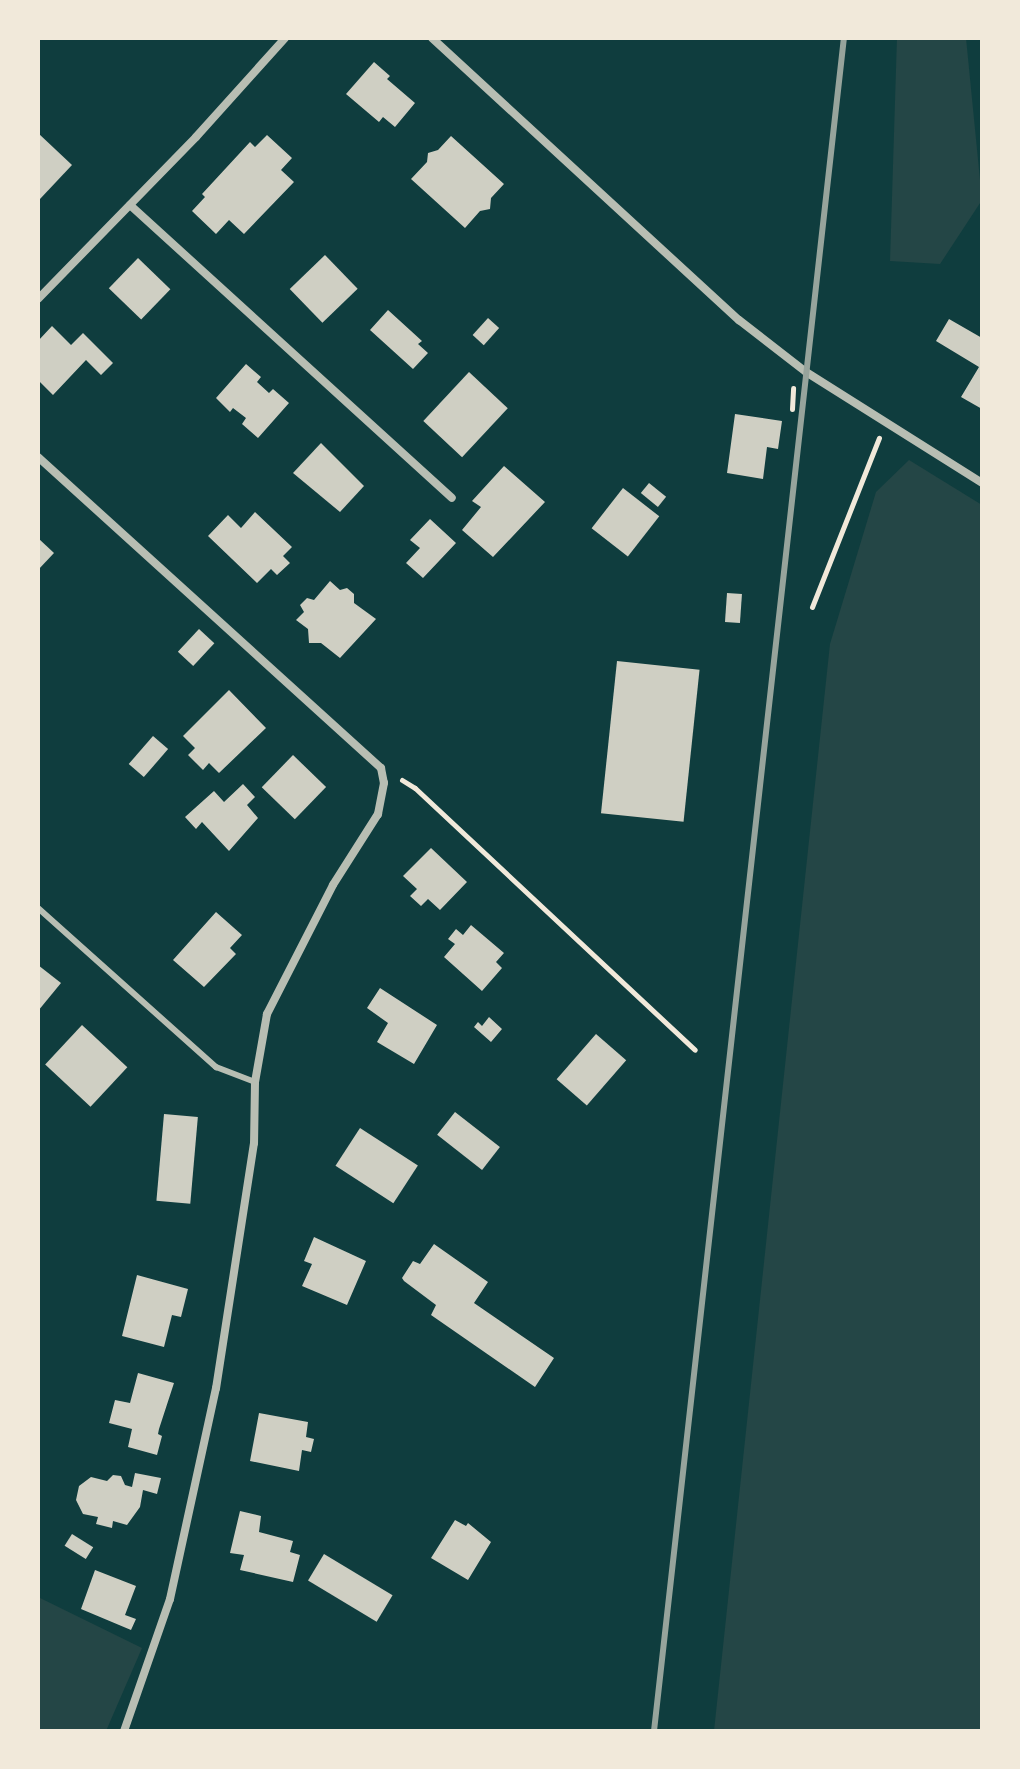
<!DOCTYPE html>
<style>
body{margin:0}
#map{position:relative;width:1020px;height:1769px;overflow:hidden;background:#0f3d3e;font-family:"Varela Round",sans-serif}
div>[style]{position:absolute}
.green>*{inset:0;background:#244646}
.building>*{inset:0;background:#cfcfc3;transform-origin:0 0}
.path>*{height:5px;margin:-2.5px;padding:0 2.5px;transform-origin:2.5px;border-radius:2.5px;background:#f1e9da}
.service>*{height:6px;margin:-3px;padding:0 3px;transform-origin:3px;border-radius:3px;background:#b8beb3}
.minor>*{height:8px;margin:-4px;padding:0 4px;transform-origin:4px;border-radius:4px;background:#b8beb3}
.rail>*{height:6px;margin:-3px;padding:0 3px;transform-origin:3px;border-radius:3px;background:#97a49c}
span{translate:-50% -50%;white-space:nowrap;text-align:center;line-height:1.15;-webkit-text-stroke:6px #f1e9da;paint-order:stroke}
.frame{position:absolute;inset:0;border:40px solid #f1e9da;pointer-events:none}
</style>
<div id="map">
<div class="green">
<div style="clip-path:polygon(897px 38px,966px 38px,982px 200px,940px 264px,890px 261px)"></div>
<div style="clip-path:polygon(909px 460px,982px 505px,982px 1731px,714px 1731px,830px 644px,876px 492px)"></div>
<div style="clip-path:polygon(38px 1597px,142px 1648px,106px 1731px,38px 1731px)"></div>
</div>
<div class="building">
<div style="clip-path:polygon(374px 62px,390px 76px,387px 79px,415px 103px,395px 127px,383px 117px,379px 122px,346px 94px)"></div>
<div style="clip-path:polygon(38px 133px,72px 165px,40px 199px,38px 197px)"></div>
<div style="clip-path:polygon(267px 135px,292px 158px,281px 170px,294px 182px,244px 234px,229px 220px,216px 234px,192px 211px,205px 197px,202px 194px,250px 142px,255px 147px)"></div>
<div style="clip-path:polygon(451px 136px,504px 184px,491px 198px,490px 209px,480px 211px,465px 228px,411px 179px,427px 162px,428px 153px,438px 150px)"></div>
<div style="left:325px;top:255px;width:47px;height:49px;rotate:46deg"></div>
<div style="left:138px;top:258px;width:45px;height:42px;rotate:44deg"></div>
<div style="clip-path:polygon(388px 310px,422px 341px,418px 344px,428px 353px,413px 369px,370px 330px)"></div>
<div style="left:488px;top:318px;width:15px;height:23px;rotate:42deg"></div>
<div style="clip-path:polygon(949px 319px,982px 338px,982px 409px,961px 397px,979px 367px,936px 341px)"></div>
<div style="clip-path:polygon(52px 326px,71px 345px,83px 333px,113px 363px,101px 375px,86px 360px,53px 395px,38px 380px,38px 341px)"></div>
<div style="clip-path:polygon(246px 364px,261px 377px,257px 382px,269px 393px,273px 389px,289px 403px,258px 438px,242px 424px,246px 418px,233px 408px,230px 412px,216px 398px)"></div>
<div style="left:469px;top:372px;width:53px;height:67px;rotate:43deg"></div>
<div style="clip-path:polygon(735px 414px,782px 421px,778px 449px,767px 447px,763px 479px,727px 473px)"></div>
<div style="clip-path:polygon(321px 443px,364px 486px,340px 512px,293px 473px)"></div>
<div style="clip-path:polygon(504px 466px,545px 502px,493px 557px,462px 530px,481px 507px,472px 501px)"></div>
<div style="left:649px;top:483px;width:22px;height:13px;rotate:39deg"></div>
<div style="left:623px;top:488px;width:46px;height:51px;rotate:38deg"></div>
<div style="clip-path:polygon(255px 512px,292px 547px,283px 556px,290px 563px,277px 575px,271px 569px,257px 583px,208px 536px,228px 515px,241px 528px)"></div>
<div style="clip-path:polygon(430px 519px,456px 543px,423px 578px,406px 563px,420px 548px,410px 540px)"></div>
<div style="clip-path:polygon(38px 538px,54px 553px,38px 570px)"></div>
<div style="clip-path:polygon(330px 581px,340px 590px,347px 588px,354px 594px,354px 603px,376px 619px,340px 658px,321px 643px,309px 643px,308px 629px,296px 620px,304px 612px,300px 605px,307px 598px,314px 600px)"></div>
<div style="left:727px;top:593px;width:15px;height:29px;rotate:4deg"></div>
<div style="left:199px;top:629px;width:21px;height:31px;rotate:43deg"></div>
<div style="left:617px;top:661px;width:83px;height:153px;rotate:6deg"></div>
<div style="clip-path:polygon(229px 690px,266px 728px,219px 773px,209px 763px,203px 770px,188px 755px,195px 748px,183px 736px)"></div>
<div style="left:153px;top:736px;width:20px;height:37px;rotate:41deg"></div>
<div style="left:293px;top:755px;width:46px;height:45px;rotate:44deg"></div>
<div style="clip-path:polygon(243px 784px,255px 797px,247px 805px,258px 818px,229px 851px,202px 822px,196px 829px,185px 817px,214px 791px,224px 802px)"></div>
<div style="clip-path:polygon(431px 848px,467px 882px,440px 910px,428px 899px,421px 906px,410px 896px,417px 889px,403px 876px)"></div>
<div style="clip-path:polygon(216px 912px,242px 935px,230px 948px,236px 954px,204px 987px,173px 960px)"></div>
<div style="clip-path:polygon(471px 925px,504px 953px,496px 962px,502px 968px,482px 991px,444px 957px,455px 944px,448px 939px,456px 929px,463px 935px)"></div>
<div style="clip-path:polygon(38px 965px,61px 983px,38px 1011px)"></div>
<div style="clip-path:polygon(380px 988px,437px 1025px,414px 1064px,377px 1042px,388px 1023px,367px 1008px)"></div>
<div style="clip-path:polygon(489px 1017px,502px 1029px,491px 1042px,474px 1027px,478px 1022px,482px 1026px)"></div>
<div style="left:82px;top:1025px;width:62px;height:54px;rotate:43deg"></div>
<div style="left:596px;top:1034px;width:40px;height:60px;rotate:41deg"></div>
<div style="left:455px;top:1112px;width:57px;height:29px;rotate:38deg"></div>
<div style="left:164px;top:1114px;width:34px;height:87px;rotate:5deg"></div>
<div style="left:360px;top:1128px;width:69px;height:45px;rotate:33deg"></div>
<div style="clip-path:polygon(314px 1237px,366px 1261px,347px 1305px,302px 1286px,312px 1264px,304px 1261px)"></div>
<div style="clip-path:polygon(434px 1244px,488px 1282px,474px 1303px,554px 1358px,535px 1387px,431px 1315px,436px 1305px,404px 1281px,402px 1278px,413px 1261px,420px 1264px)"></div>
<div style="clip-path:polygon(137px 1275px,188px 1289px,181px 1317px,172px 1315px,164px 1347px,122px 1336px)"></div>
<div style="clip-path:polygon(138px 1373px,174px 1383px,159px 1429px,158px 1434px,162px 1436px,157px 1455px,128px 1447px,132px 1429px,109px 1423px,115px 1400px,130px 1403px)"></div>
<div style="clip-path:polygon(259px 1413px,308px 1422px,306px 1437px,314px 1439px,311px 1452px,302px 1450px,299px 1471px,250px 1461px)"></div>
<div style="clip-path:polygon(135px 1473px,161px 1478px,157px 1494px,143px 1490px,140px 1507px,127px 1525px,113px 1521px,112px 1528px,96px 1524px,98px 1517px,83px 1514px,76px 1500px,79px 1486px,91px 1477px,107px 1481px,113px 1475px,121px 1476px,125px 1485px,132px 1487px)"></div>
<div style="clip-path:polygon(240px 1511px,261px 1516px,259px 1532px,293px 1541px,290px 1552px,300px 1555px,293px 1582px,240px 1570px,244px 1555px,230px 1553px)"></div>
<div style="clip-path:polygon(455px 1520px,466px 1526px,468px 1523px,491px 1542px,468px 1580px,431px 1558px)"></div>
<div style="left:72px;top:1534px;width:25px;height:14px;rotate:32deg"></div>
<div style="left:324px;top:1554px;width:80px;height:31px;rotate:31deg"></div>
<div style="clip-path:polygon(95px 1570px,136px 1586px,125px 1615px,136px 1619px,131px 1630px,81px 1609px)"></div>
</div>
<div class="path">
<div style="left:792px;top:409px;width:21px;rotate:-87deg"></div>
<div style="left:812px;top:607px;width:182px;rotate:-68.4deg"></div>
<div style="left:402px;top:780px;width:15px;rotate:32deg"></div>
<div style="left:415px;top:788px;width:383px;rotate:43.1deg"></div>
</div>
<div class="service">
<div style="left:38px;top:908px;width:239px;rotate:41.8deg"></div>
<div style="left:216px;top:1067px;width:42px;rotate:21deg"></div>
</div>
<div class="minor">
<div style="left:432px;top:38px;width:417px;rotate:42.6deg"></div>
<div style="left:739px;top:320px;width:85px;rotate:37.8deg"></div>
<div style="left:806px;top:372px;width:208px;rotate:32.2deg"></div>
<div style="left:130px;top:205px;width:435px;rotate:42.3deg"></div>
<div style="left:38px;top:299px;width:226px;rotate:-45.7deg"></div>
<div style="left:196px;top:137px;width:133px;rotate:-48deg"></div>
<div style="left:38px;top:457px;width:463px;rotate:42.2deg"></div>
<div style="left:381px;top:768px;width:15px;rotate:79deg"></div>
<div style="left:384px;top:783px;width:32px;rotate:101deg"></div>
<div style="left:378px;top:814px;width:84px;rotate:122.4deg"></div>
<div style="left:333px;top:885px;width:145px;rotate:117.1deg"></div>
<div style="left:267px;top:1014px;width:69px;rotate:100deg"></div>
<div style="left:255px;top:1082px;width:61px;rotate:90.9deg"></div>
<div style="left:254px;top:1143px;width:248px;rotate:98.8deg"></div>
<div style="left:216px;top:1388px;width:216px;rotate:102.3deg"></div>
<div style="left:170px;top:1599px;width:140px;rotate:109.2deg"></div>
</div>
<div class="rail">
<div style="left:654px;top:1731px;width:1704px;rotate:-83.6deg"></div>
</div>
<div class="frame"></div>
</div>
